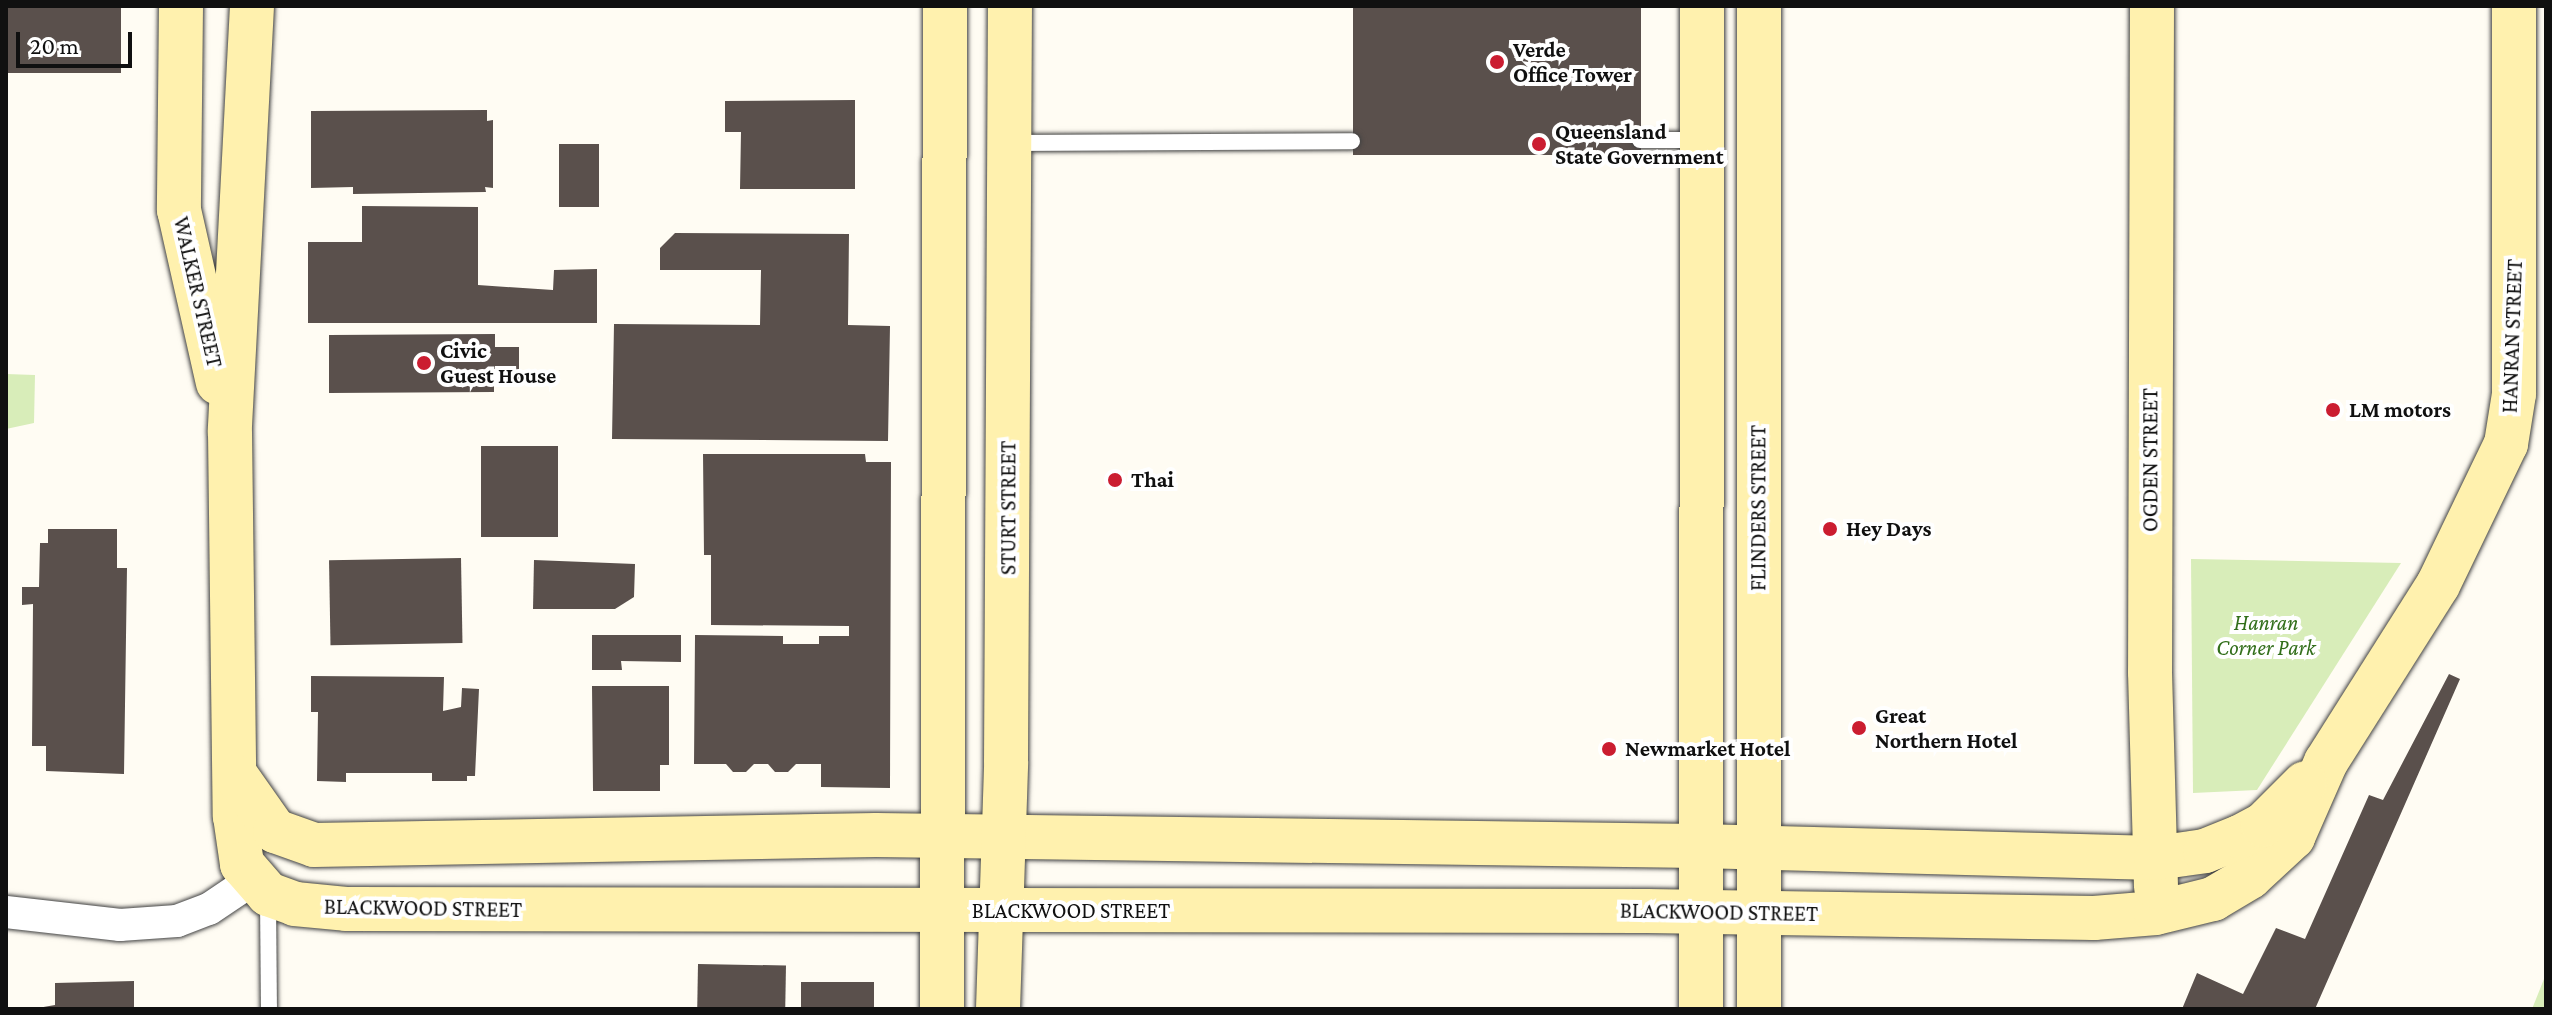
<!DOCTYPE html>
<style>
body{margin:0}
#map{position:relative;width:2552px;height:1015px;overflow:hidden;background:#fffcf3;font-family:"Crimson Pro",serif}
div>[style]{position:absolute}
.green>*{inset:0;background:#d8edb9}
.building>*{inset:0;background:#5a504c;transform-origin:0 0}
.roads{filter:drop-shadow(0 0 2px #434343) drop-shadow(0 0 2px #434343)}
.lane>*{height:16px;margin:-8px;padding:0 8px;transform-origin:8px;border-radius:8px;background:#fff}
.street>*{height:32px;margin:-16px;padding:0 16px;transform-origin:16px;border-radius:16px;background:#fff}
.secondary>*{height:44px;margin:-22px;padding:0 22px;transform-origin:22px;border-radius:22px;background:#fff1ae}
.dots>*{width:22px;height:22px;translate:-50% -50%;box-sizing:border-box;border:4px solid #fff;border-radius:50%}
span{translate:-50% -50%;white-space:nowrap;text-align:center;line-height:1.15;-webkit-text-stroke:8px #fff;paint-order:stroke}
.poi-label{font-size:22px;color:#101010;font-weight:700}
.left{translate:0 -50%;text-align:left}
.street-label{font-size:22px;color:#101010}
.park-label{font-size:22px;color:#316e1a;font-style:italic}
.frame{position:absolute;inset:0;border:8px solid #101010;pointer-events:none}
.scale{position:absolute;left:16px;top:32px;width:116px;height:36px;box-sizing:border-box;border:4px solid #101010;border-top:0;padding-left:10px;font-size:24px;line-height:28px;white-space:nowrap;color:#101010;-webkit-text-stroke:6px #fff;paint-order:stroke}
</style>
<div id="map">
<div class="green">
<div style="clip-path:polygon(6px 374px,35px 375px,34px 423px,6px 429px)"></div>
<div style="clip-path:polygon(2191px 559px,2401px 563px,2257px 790px,2193px 793px)"></div>
<div style="clip-path:polygon(2546px 974px,2546px 1009px,2532px 1009px)"></div>
</div>
<div class="building">
<div style="left:6px;top:6px;width:115px;height:67px"></div>
<div style="left:1353px;top:6px;width:288px;height:149px"></div>
<div style="clip-path:polygon(855px 100px,855px 189px,740px 189px,741px 132px,725px 132px,725px 101px)"></div>
<div style="clip-path:polygon(487px 110px,487px 121px,493px 120px,493px 188px,485px 187px,486px 192px,353px 194px,353px 187px,311px 188px,311px 111px)"></div>
<div style="left:559px;top:144px;width:40px;height:63px"></div>
<div style="clip-path:polygon(362px 206px,478px 207px,478px 285px,553px 290px,554px 270px,597px 269px,597px 323px,308px 323px,308px 242px,362px 242px)"></div>
<div style="clip-path:polygon(675px 233px,849px 234px,848px 325px,890px 326px,888px 441px,612px 439px,614px 324px,760px 325px,761px 270px,660px 270px,660px 248px)"></div>
<div style="clip-path:polygon(495px 334px,495px 347px,519px 347px,519px 380px,494px 381px,494px 392px,329px 393px,329px 335px)"></div>
<div style="left:481px;top:446px;width:77px;height:91px"></div>
<div style="clip-path:polygon(703px 454px,865px 454px,866px 462px,891px 462px,890px 788px,821px 787px,821px 764px,796px 764px,788px 772px,775px 772px,768px 764px,754px 764px,746px 772px,733px 772px,726px 764px,694px 764px,695px 635px,783px 636px,783px 644px,819px 644px,819px 636px,849px 636px,849px 626px,711px 625px,711px 555px,704px 555px)"></div>
<div style="clip-path:polygon(48px 529px,117px 529px,117px 568px,127px 568px,124px 774px,46px 771px,46px 746px,32px 746px,33px 604px,22px 605px,22px 587px,39px 587px,40px 543px,48px 543px)"></div>
<div style="left:461px;top:558px;width:85px;height:132px;rotate:89deg"></div>
<div style="clip-path:polygon(534px 560px,635px 564px,634px 597px,615px 609px,533px 609px)"></div>
<div style="clip-path:polygon(592px 635px,681px 635px,681px 662px,621px 661px,622px 670px,592px 670px)"></div>
<div style="clip-path:polygon(2449px 674px,2460px 679px,2315px 1009px,2182px 1009px,2197px 973px,2243px 994px,2276px 928px,2305px 939px,2369px 795px,2383px 800px)"></div>
<div style="clip-path:polygon(311px 676px,444px 677px,443px 711px,461px 707px,462px 688px,479px 689px,475px 776px,467px 776px,467px 781px,432px 781px,432px 773px,346px 773px,346px 782px,317px 781px,318px 712px,311px 712px)"></div>
<div style="clip-path:polygon(592px 686px,669px 686px,669px 765px,660px 765px,660px 791px,593px 791px)"></div>
<div style="left:698px;top:964px;width:88px;height:45px;rotate:1deg"></div>
<div style="clip-path:polygon(134px 981px,134px 1009px,32px 1009px,55px 1005px,55px 983px)"></div>
<div style="left:801px;top:982px;width:73px;height:27px"></div>
</div>
<div class="roads">
<div class="lane">
<div style="left:1640px;top:140px;width:60px"></div>
<div style="left:1011px;top:143px;width:341px;rotate:-0.3deg"></div>
<div style="left:268px;top:899px;width:110px;rotate:89.5deg"></div>
</div>
<div class="street">
<div style="left:6px;top:912px;width:115px;rotate:6.5deg"></div>
<div style="left:120px;top:925px;width:57px;rotate:-4deg"></div>
<div style="left:177px;top:921px;width:34px;rotate:-21deg"></div>
<div style="left:209px;top:909px;width:52px;rotate:-34deg"></div>
</div>
<div class="secondary">
<div style="left:181px;top:6px;width:204px;rotate:90.6deg"></div>
<div style="left:179px;top:210px;width:177px;rotate:77.3deg"></div>
<div style="left:252px;top:6px;width:427px;rotate:93deg"></div>
<div style="left:230px;top:432px;width:384px;rotate:89.3deg"></div>
<div style="left:235px;top:816px;width:49px;rotate:81.7deg"></div>
<div style="left:242px;top:864px;width:40px;rotate:49deg"></div>
<div style="left:268px;top:894px;width:29px;rotate:20deg"></div>
<div style="left:295px;top:904px;width:51px;rotate:5.6deg"></div>
<div style="left:346px;top:909px;width:1301px;rotate:0.09deg"></div>
<div style="left:1647px;top:911px;width:447px;rotate:0.9deg"></div>
<div style="left:2094px;top:918px;width:62px;rotate:-4.6deg"></div>
<div style="left:2156px;top:913px;width:59px;rotate:-13.8deg"></div>
<div style="left:2213px;top:899px;width:43px;rotate:-30.7deg"></div>
<div style="left:2250px;top:877px;width:59px;rotate:-42.9deg"></div>
<div style="left:2293px;top:837px;width:82px;rotate:-66.3deg"></div>
<div style="left:2326px;top:762px;width:209px;rotate:-57.7deg"></div>
<div style="left:2438px;top:585px;width:157px;rotate:-64.3deg"></div>
<div style="left:2506px;top:444px;width:51px;rotate:-80.9deg"></div>
<div style="left:2514px;top:394px;width:388px;rotate:-90deg"></div>
<div style="left:2152px;top:6px;width:666px;rotate:90.17deg"></div>
<div style="left:2150px;top:672px;width:215px;rotate:88.4deg"></div>
<div style="left:237px;top:777px;width:66px;rotate:54.9deg"></div>
<div style="left:275px;top:831px;width:41px;rotate:19.7deg"></div>
<div style="left:314px;top:845px;width:562px;rotate:-1.02deg"></div>
<div style="left:876px;top:835px;width:823px;rotate:0.77deg"></div>
<div style="left:1699px;top:846px;width:457px;rotate:1.5deg"></div>
<div style="left:2156px;top:858px;width:49px;rotate:-8.1deg"></div>
<div style="left:2205px;top:851px;width:38px;rotate:-22deg"></div>
<div style="left:2240px;top:837px;width:26px;rotate:-28deg"></div>
<div style="left:2263px;top:825px;width:59px;rotate:-45deg"></div>
<div style="left:942px;top:1009px;width:1003px;rotate:-89.83deg"></div>
<div style="left:998px;top:1009px;width:247px;rotate:-88.1deg"></div>
<div style="left:1006px;top:762px;width:756px;rotate:-89.7deg"></div>
<div style="left:1701px;top:1009px;width:1003px;rotate:-89.94deg"></div>
<div style="left:1759px;top:1009px;width:1003px;rotate:-90deg"></div>
</div>
</div>
<div class="dots">
<div style="left:1497px;top:62px;background:#cb1d31"></div>
<div style="left:1539px;top:144px;background:#cb1d31"></div>
<div style="left:424px;top:363px;background:#cb1d31"></div>
<div style="left:2333px;top:410px;background:#cb1d31"></div>
<div style="left:1115px;top:480px;background:#cb1d31"></div>
<div style="left:1830px;top:529px;background:#cb1d31"></div>
<div style="left:1859px;top:728px;background:#cb1d31"></div>
<div style="left:1609px;top:749px;background:#cb1d31"></div>
</div>
<div class="poi-label">
<span class="left" style="left:1513px;top:62px">Verde<br>Office Tower</span>
<span class="left" style="left:1555px;top:144px">Queensland<br>State Government</span>
<span class="left" style="left:440px;top:363px">Civic<br>Guest House</span>
<span class="left" style="left:2349px;top:410px">LM motors</span>
<span class="left" style="left:1131px;top:480px">Thai</span>
<span class="left" style="left:1846px;top:529px">Hey Days</span>
<span class="left" style="left:1875px;top:728px">Great<br>Northern Hotel</span>
<span class="left" style="left:1625px;top:749px">Newmarket Hotel</span>
</div>
<div class="street-label">
<span style="left:198px;top:292px;rotate:77deg">WALKER STREET</span>
<span style="left:2512px;top:336px;rotate:-88deg">HANRAN STREET</span>
<span style="left:2150px;top:460px;rotate:-90deg">OGDEN STREET</span>
<span style="left:1008px;top:508px;rotate:-90deg">STURT STREET</span>
<span style="left:1758px;top:508px;rotate:-90deg">FLINDERS STREET</span>
<span style="left:423px;top:908px;rotate:1deg">BLACKWOOD STREET</span>
<span style="left:1071px;top:911px">BLACKWOOD STREET</span>
<span style="left:1719px;top:912px;rotate:1deg">BLACKWOOD STREET</span>
</div>
<div class="park-label">
<span style="left:2266px;top:635px">Hanran<br>Corner Park</span>
</div>
<div class="frame"></div>
<div class="scale">20 m</div>
</div>
